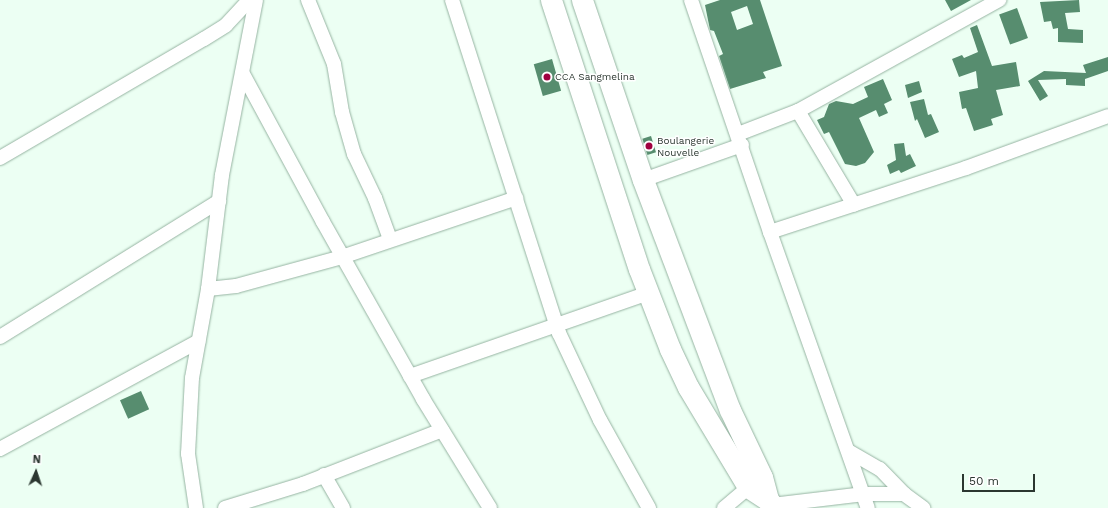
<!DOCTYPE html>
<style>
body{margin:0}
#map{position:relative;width:1108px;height:508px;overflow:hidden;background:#ecfff3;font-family:"Work Sans",sans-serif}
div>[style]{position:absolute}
.building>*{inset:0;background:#578d6f;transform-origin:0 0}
.roads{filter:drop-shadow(0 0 1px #96b4a2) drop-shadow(0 0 1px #96b4a2)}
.minor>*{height:14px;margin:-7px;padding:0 7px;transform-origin:7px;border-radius:7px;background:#fff}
.highway>*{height:21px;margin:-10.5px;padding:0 10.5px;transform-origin:10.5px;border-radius:10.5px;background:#fff}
.dots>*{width:11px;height:11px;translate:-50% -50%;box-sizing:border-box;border:2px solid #fff;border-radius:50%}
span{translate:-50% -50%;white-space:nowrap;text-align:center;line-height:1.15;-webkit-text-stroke:3px #fff;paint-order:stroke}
.poi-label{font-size:10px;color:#2b3730}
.left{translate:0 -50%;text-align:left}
.north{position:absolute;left:16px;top:452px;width:40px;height:40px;-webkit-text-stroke:3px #fff;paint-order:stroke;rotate:3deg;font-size:11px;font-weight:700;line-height:16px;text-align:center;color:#2b3730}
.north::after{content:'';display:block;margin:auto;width:14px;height:18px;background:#2b3730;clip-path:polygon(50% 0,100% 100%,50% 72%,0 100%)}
.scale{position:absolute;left:962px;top:474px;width:73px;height:18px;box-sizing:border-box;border:2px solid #2b3730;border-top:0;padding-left:5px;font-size:12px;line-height:14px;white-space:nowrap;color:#2b3730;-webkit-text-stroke:3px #fff;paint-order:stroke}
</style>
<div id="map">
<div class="building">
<div style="clip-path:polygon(evenodd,720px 0,760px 0,782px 66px,763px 72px,766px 78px,730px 89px,719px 56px,723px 54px,714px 31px,710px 30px,705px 5px,720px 0,747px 6px,753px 24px,737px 30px,731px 12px,747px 6px)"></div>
<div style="clip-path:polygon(945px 0,971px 0,951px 11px)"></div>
<div style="clip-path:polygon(1079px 0,1080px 12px,1065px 13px,1068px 29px,1083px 30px,1083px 43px,1058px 42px,1058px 28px,1053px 29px,1051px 21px,1044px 22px,1040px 2px)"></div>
<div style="left:1017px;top:8px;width:32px;height:19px;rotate:70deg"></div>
<div style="clip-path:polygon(977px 25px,992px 66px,1016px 62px,1020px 86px,996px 90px,1003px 115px,991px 119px,993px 125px,974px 131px,966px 108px,962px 109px,959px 92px,978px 88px,976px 71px,959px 77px,952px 59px,962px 55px,964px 58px,978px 52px,970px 28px)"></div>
<div style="clip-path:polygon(1108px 57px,1108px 71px,1085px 79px,1085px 86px,1066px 85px,1066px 79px,1038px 80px,1048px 96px,1040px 101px,1028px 81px,1044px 71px,1086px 73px,1083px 65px)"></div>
<div style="left:552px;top:59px;width:33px;height:19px;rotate:74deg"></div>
<div style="clip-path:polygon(883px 79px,892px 100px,884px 104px,888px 113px,879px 117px,876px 110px,859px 118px,874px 152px,865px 163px,856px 166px,845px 164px,829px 132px,824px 134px,817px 120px,824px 117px,829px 104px,836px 101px,853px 104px,868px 97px,864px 87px)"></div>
<div style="clip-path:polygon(919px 81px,922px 92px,908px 98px,905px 85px)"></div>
<div style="clip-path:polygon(924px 99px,928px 115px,931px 114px,939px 132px,925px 138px,917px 119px,915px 121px,910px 102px)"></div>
<div style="left:651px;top:136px;width:17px;height:9px;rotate:73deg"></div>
<div style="clip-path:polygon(904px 143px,906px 156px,910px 154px,916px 166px,901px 173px,899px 170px,890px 174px,887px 165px,896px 160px,894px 144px)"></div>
<div style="left:141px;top:391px;width:20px;height:23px;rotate:66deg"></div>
</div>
<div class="roads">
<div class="minor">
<div style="left:308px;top:0;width:69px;rotate:67.9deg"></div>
<div style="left:334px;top:64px;width:49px;rotate:80.5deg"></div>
<div style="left:342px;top:112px;width:44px;rotate:74.1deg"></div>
<div style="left:354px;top:154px;width:49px;rotate:64.5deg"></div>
<div style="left:375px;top:198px;width:44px;rotate:69.9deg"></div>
<div style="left:452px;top:0;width:350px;rotate:72.2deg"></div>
<div style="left:559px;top:333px;width:96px;rotate:64.8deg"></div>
<div style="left:600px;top:420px;width:101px;rotate:60.9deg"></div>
<div style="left:691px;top:0;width:245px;rotate:71.2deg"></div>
<div style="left:770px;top:232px;width:293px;rotate:70.5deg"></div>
<div style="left:243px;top:74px;width:168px;rotate:61.6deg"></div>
<div style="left:323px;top:222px;width:203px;rotate:60.5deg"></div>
<div style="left:423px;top:399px;width:128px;rotate:58.4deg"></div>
<div style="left:798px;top:111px;width:109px;rotate:59.2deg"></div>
<div style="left:738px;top:134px;width:64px;rotate:-21deg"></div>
<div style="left:798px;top:111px;width:230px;rotate:-28.9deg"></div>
<div style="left:0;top:158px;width:236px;rotate:-30.3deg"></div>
<div style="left:204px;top:39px;width:26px;rotate:-32deg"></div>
<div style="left:226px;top:25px;width:34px;rotate:-47deg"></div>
<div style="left:643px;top:180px;width:105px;rotate:-19.5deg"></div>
<div style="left:770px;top:232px;width:206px;rotate:-18.1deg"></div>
<div style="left:966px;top:168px;width:151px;rotate:-20.1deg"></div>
<div style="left:208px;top:289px;width:28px;rotate:-6deg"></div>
<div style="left:236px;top:286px;width:110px;rotate:-15.3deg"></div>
<div style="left:342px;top:257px;width:184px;rotate:-18.7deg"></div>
<div style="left:0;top:337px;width:258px;rotate:-31.8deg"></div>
<div style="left:410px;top:376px;width:252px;rotate:-19.2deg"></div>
<div style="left:0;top:449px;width:226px;rotate:-28.5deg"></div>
<div style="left:850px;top:452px;width:34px;rotate:30deg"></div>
<div style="left:880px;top:469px;width:35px;rotate:46deg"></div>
<div style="left:324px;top:475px;width:38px;rotate:60deg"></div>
<div style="left:772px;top:505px;width:93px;rotate:-6.8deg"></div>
<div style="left:864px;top:494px;width:40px"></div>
<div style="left:904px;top:494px;width:24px;rotate:36deg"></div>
<div style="left:196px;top:508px;width:55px;rotate:-98.4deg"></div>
<div style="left:188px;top:454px;width:76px;rotate:-87deg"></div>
<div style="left:192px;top:378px;width:90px;rotate:-79.8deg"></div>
<div style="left:208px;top:289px;width:115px;rotate:-83deg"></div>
<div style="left:222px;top:175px;width:178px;rotate:-79deg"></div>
<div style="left:225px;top:508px;width:82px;rotate:-17.1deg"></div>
<div style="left:303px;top:484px;width:149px;rotate:-21.2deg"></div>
<div style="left:724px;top:508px;width:39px;rotate:-40deg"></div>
</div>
<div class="highway">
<div style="left:551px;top:0;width:283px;rotate:71.9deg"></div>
<div style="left:639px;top:269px;width:86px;rotate:68.8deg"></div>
<div style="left:670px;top:349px;width:42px;rotate:64.7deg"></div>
<div style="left:688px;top:387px;width:117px;rotate:59deg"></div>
<div style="left:748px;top:487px;width:24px;rotate:33deg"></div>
<div style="left:768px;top:500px;width:11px;rotate:49deg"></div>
<div style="left:582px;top:0;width:190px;rotate:71.3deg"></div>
<div style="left:643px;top:180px;width:246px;rotate:69.3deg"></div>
<div style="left:730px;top:410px;width:74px;rotate:64.5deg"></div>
<div style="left:762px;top:477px;width:24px;rotate:75deg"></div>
</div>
</div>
<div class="dots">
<div style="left:547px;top:77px;background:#a00140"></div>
<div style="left:649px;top:146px;background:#a00140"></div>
</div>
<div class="poi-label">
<span class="left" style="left:555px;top:77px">CCA Sangmelina</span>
<span class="left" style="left:657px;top:146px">Boulangerie<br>Nouvelle</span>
</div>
<div class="north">N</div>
<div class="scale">50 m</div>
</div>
